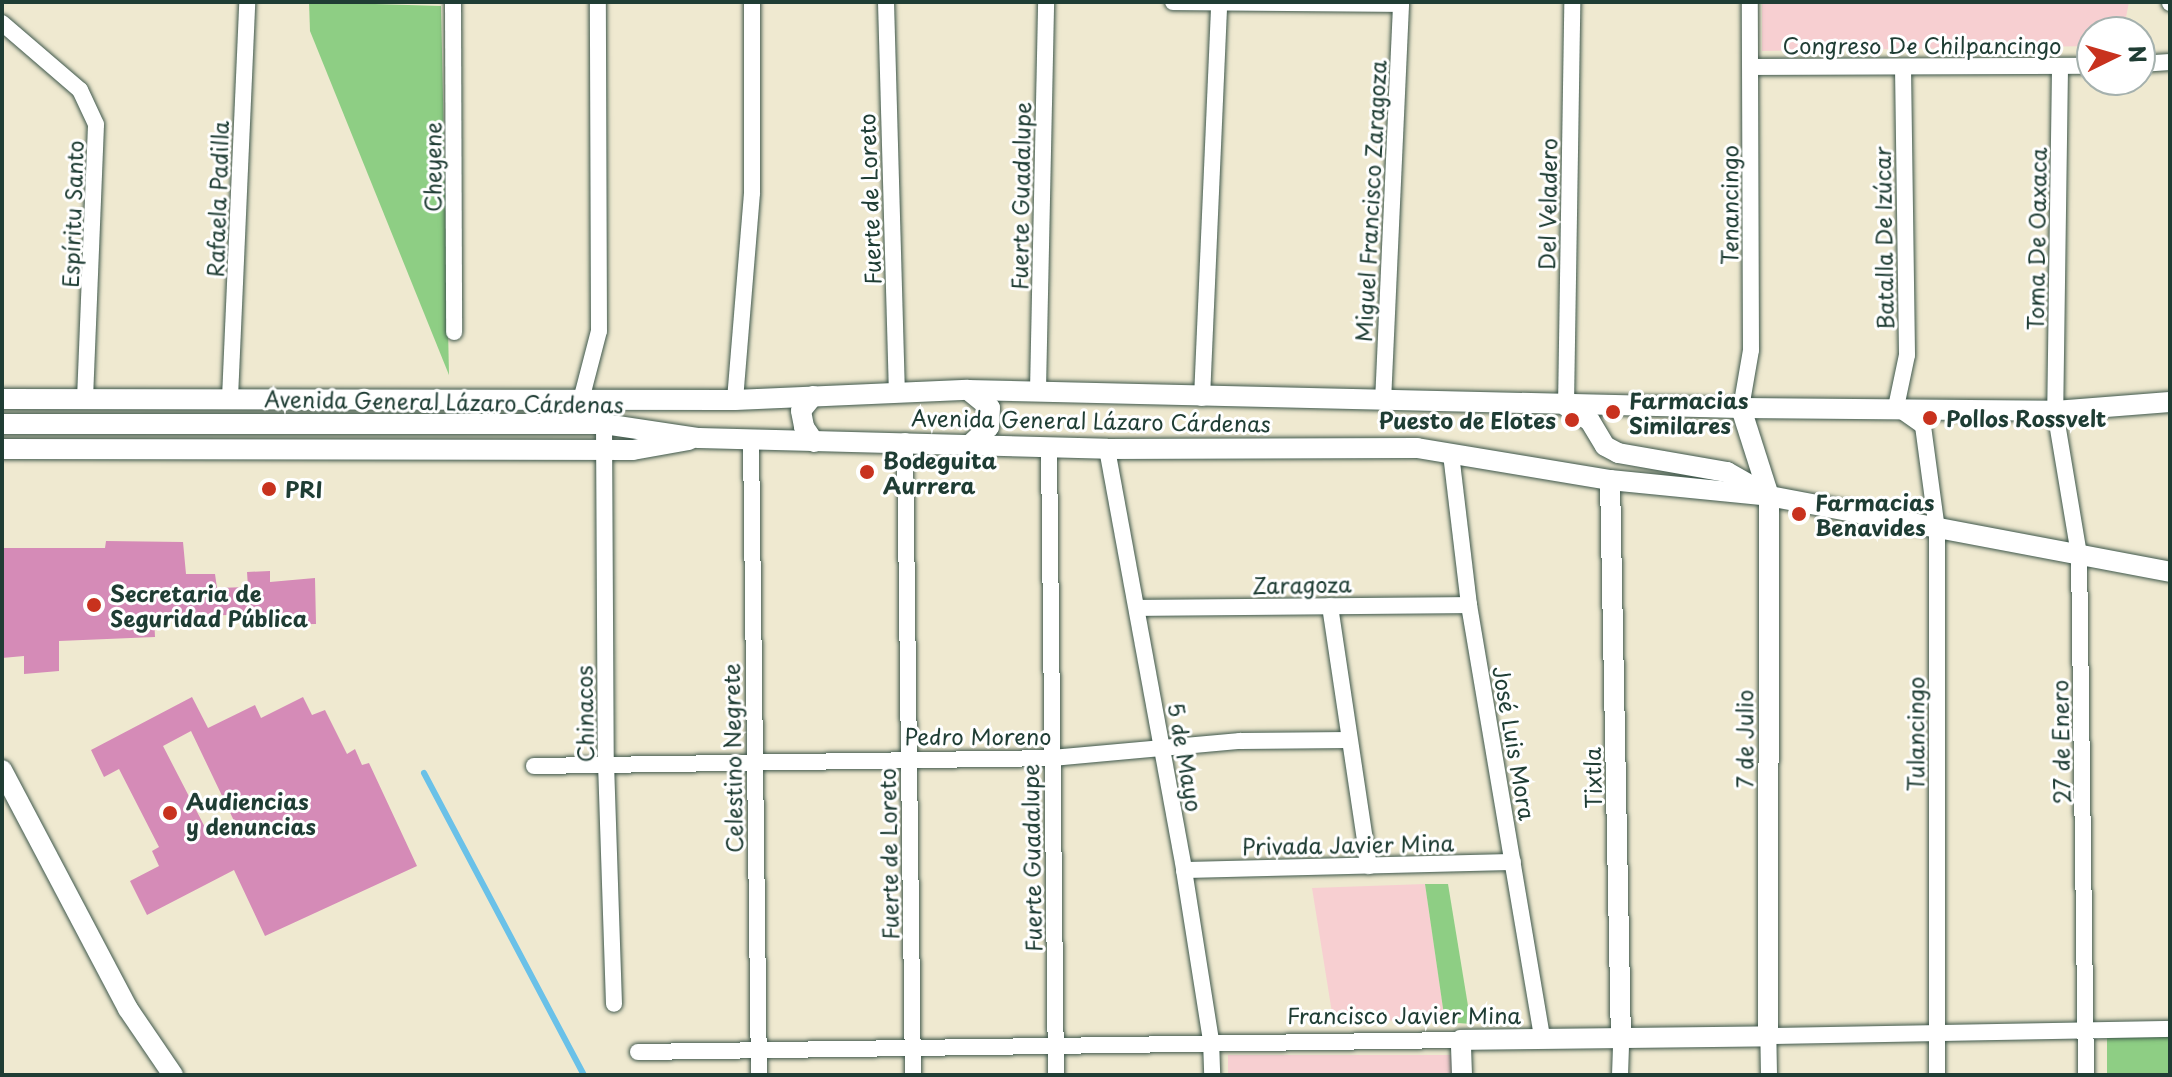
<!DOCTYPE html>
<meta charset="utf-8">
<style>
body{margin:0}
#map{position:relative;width:2172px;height:1077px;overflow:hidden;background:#efe9d0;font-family:"Playpen Sans",sans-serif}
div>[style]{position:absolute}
.built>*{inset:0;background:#f7cfd1;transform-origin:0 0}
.green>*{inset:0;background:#8ece84;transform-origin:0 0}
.stream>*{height:6px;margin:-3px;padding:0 3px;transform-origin:3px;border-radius:3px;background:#6ac1e8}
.building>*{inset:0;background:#d58bb7}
.roads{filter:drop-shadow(0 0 2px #3e574b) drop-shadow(0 0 2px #3e574b)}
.minor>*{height:16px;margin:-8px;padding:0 8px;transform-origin:8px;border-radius:8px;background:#fff}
.tertiary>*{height:20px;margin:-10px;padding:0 10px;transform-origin:10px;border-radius:10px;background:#fff}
.dots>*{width:22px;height:22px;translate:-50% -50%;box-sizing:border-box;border:4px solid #fff;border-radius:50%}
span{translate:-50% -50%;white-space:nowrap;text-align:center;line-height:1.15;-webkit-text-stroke:6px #fff;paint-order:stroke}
.street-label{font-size:22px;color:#1f3d34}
.poi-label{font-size:22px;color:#1f3d34;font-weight:700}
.left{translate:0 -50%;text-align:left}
.right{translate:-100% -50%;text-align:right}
.frame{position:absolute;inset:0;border:4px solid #1f3d34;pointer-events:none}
.north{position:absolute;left:2076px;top:16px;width:80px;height:80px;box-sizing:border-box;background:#fff;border:2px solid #a5b1ae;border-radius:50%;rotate:85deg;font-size:22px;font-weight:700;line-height:32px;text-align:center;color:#1f3d34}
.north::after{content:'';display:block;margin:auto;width:28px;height:36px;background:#c8321e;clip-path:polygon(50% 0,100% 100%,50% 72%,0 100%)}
</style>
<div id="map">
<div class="built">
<div style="clip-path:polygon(1762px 2px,2129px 2px,2123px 32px,2092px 32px,2092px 46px,1762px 51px)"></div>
<div style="clip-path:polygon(1425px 884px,1445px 1022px,1333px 1019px,1312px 888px)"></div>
<div style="left:1457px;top:1055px;width:20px;height:229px;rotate:90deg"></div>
</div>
<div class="green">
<div style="clip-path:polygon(309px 2px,441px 6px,449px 375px,310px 31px)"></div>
<div style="clip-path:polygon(1425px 884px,1448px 884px,1471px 1024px,1445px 1022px)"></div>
<div style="left:2170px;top:1034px;width:41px;height:63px;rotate:90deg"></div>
</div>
<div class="stream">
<div style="left:424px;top:773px;width:342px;rotate:62.1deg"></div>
</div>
<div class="building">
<div style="clip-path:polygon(106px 541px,183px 542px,186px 574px,215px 574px,217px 588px,248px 587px,247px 572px,270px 571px,270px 582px,315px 578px,316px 624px,262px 625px,262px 614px,154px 617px,155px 637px,59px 641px,59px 671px,24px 674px,24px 656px,2px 658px,2px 548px,105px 548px)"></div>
<div style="clip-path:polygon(evenodd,192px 697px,208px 728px,255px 705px,261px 718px,303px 697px,312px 715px,325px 710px,347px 754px,355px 749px,362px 765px,369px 763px,417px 866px,265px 936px,234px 870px,147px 915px,130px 881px,159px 866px,152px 851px,159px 847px,119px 769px,104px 777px,91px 750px,192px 697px,191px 731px,236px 825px,210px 837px,163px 746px,191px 731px)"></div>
</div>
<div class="roads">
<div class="minor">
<div style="left:453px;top:2px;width:330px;rotate:89.8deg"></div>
<div style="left:886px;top:2px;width:392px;rotate:88.4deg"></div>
<div style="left:1173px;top:2px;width:228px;rotate:0.5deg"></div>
<div style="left:2170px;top:2px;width:1px;rotate:90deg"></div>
<div style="left:2px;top:23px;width:103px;rotate:40.7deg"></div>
<div style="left:80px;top:90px;width:38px;rotate:65deg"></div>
<div style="left:96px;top:125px;width:274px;rotate:92.3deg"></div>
<div style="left:2140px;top:64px;width:30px;rotate:-4deg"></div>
<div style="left:1751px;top:67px;width:341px;rotate:-0.2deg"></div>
<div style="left:1903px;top:67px;width:288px;rotate:89.2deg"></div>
<div style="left:1907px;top:355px;width:53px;rotate:101.9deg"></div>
<div style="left:1896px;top:407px;width:33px;rotate:35deg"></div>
<div style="left:1923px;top:426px;width:105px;rotate:82.3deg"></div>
<div style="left:1937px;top:530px;width:545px;rotate:90deg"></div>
<div style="left:2060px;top:68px;width:343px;rotate:90.8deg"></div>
<div style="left:2055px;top:411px;width:145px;rotate:80.5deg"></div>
<div style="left:2079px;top:554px;width:521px;rotate:89.23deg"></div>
<div style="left:1038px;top:390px;width:388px;rotate:-88.8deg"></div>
<div style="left:230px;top:398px;width:396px;rotate:-87.5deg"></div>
<div style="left:1202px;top:398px;width:394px;rotate:-87.5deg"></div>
<div style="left:581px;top:400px;width:71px;rotate:-75.4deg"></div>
<div style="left:599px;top:331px;width:329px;rotate:-90.2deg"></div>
<div style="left:735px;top:400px;width:208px;rotate:-85.3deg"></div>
<div style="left:752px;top:193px;width:191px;rotate:-90deg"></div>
<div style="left:1383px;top:402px;width:400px;rotate:-87.4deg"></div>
<div style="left:1566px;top:406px;width:404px;rotate:-89.1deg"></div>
<div style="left:1741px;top:408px;width:59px;rotate:-80.2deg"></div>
<div style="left:1751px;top:350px;width:348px;rotate:-90.2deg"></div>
<div style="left:604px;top:424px;width:339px;rotate:89.7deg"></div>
<div style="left:606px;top:763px;width:241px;rotate:88.1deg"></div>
<div style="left:751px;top:440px;width:635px;rotate:89.28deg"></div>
<div style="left:905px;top:441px;width:634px;rotate:89.28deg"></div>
<div style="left:1049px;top:448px;width:627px;rotate:89.36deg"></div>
<div style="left:1107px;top:449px;width:428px;rotate:79.6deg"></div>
<div style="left:1184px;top:870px;width:172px;rotate:81deg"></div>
<div style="left:1211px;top:1040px;width:35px;rotate:88deg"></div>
<div style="left:1451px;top:454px;width:152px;rotate:83.2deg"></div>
<div style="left:1469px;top:605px;width:439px;rotate:80.4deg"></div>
<div style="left:1330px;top:606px;width:263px;rotate:81.5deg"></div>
<div style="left:1137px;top:608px;width:332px;rotate:-0.5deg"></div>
<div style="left:534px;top:766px;width:518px;rotate:-0.88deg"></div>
<div style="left:1052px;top:758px;width:189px;rotate:-5.2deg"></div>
<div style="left:1240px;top:741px;width:109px;rotate:-0.5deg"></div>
<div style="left:1184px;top:870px;width:329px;rotate:-1.4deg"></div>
<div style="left:638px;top:1052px;width:823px;rotate:-0.84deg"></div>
<div style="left:1620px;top:1075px;width:34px;rotate:-88deg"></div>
<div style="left:1769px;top:1075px;width:39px;rotate:-91deg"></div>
<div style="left:1768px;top:1036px;width:402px;rotate:-1deg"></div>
</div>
<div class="tertiary">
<div style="left:968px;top:390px;width:28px;rotate:39deg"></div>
<div style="left:990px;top:408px;width:19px;rotate:93deg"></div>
<div style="left:989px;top:427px;width:23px;rotate:137deg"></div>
<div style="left:813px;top:396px;width:19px;rotate:129deg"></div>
<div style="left:801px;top:411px;width:16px;rotate:79deg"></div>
<div style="left:804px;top:427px;width:18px;rotate:56deg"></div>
<div style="left:2px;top:399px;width:733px;rotate:0.08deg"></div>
<div style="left:735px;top:400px;width:233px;rotate:-2.5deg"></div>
<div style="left:968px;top:390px;width:773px;rotate:1.33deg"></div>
<div style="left:1741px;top:408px;width:314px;rotate:0.5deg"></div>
<div style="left:2055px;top:411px;width:115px;rotate:-4.5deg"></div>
<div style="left:1566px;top:406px;width:28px;rotate:32deg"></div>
<div style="left:1590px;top:421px;width:29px;rotate:59deg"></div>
<div style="left:1605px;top:446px;width:15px;rotate:28deg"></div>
<div style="left:1618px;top:453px;width:111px;rotate:9.9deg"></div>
<div style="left:1727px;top:472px;width:48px;rotate:29.7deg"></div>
<div style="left:2px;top:424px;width:602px"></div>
<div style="left:604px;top:424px;width:96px;rotate:8.4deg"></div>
<div style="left:699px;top:438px;width:408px;rotate:1.5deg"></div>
<div style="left:1107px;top:449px;width:310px;rotate:-0.2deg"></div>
<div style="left:1417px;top:448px;width:196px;rotate:9.4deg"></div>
<div style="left:1610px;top:480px;width:160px;rotate:5.7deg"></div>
<div style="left:1769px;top:496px;width:408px;rotate:10.7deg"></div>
<div style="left:2px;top:449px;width:631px;rotate:0.09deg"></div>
<div style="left:633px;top:450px;width:57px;rotate:-10.1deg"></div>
<div style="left:1610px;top:480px;width:561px;rotate:88.88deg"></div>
<div style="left:2px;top:770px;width:270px;rotate:62.2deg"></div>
<div style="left:128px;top:1009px;width:80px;rotate:55.7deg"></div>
<div style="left:1462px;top:1075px;width:35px;rotate:-92deg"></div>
<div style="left:1461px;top:1040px;width:307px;rotate:-0.7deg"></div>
<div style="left:1768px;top:1036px;width:540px;rotate:-89.89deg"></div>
<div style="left:1769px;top:496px;width:92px;rotate:-107.7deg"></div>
</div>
</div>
<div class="dots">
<div style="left:1613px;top:412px;background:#c8321e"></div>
<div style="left:1930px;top:418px;background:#c8321e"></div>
<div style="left:1572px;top:420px;background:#c8321e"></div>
<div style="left:867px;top:472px;background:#c8321e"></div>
<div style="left:269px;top:489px;background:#c8321e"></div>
<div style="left:1799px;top:514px;background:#c8321e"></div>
<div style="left:94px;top:605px;background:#c8321e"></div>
<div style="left:170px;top:813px;background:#c8321e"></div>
</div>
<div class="street-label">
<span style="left:1922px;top:45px">Congreso De Chilpancingo</span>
<span style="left:432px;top:167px;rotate:-90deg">Cheyene</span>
<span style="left:1020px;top:196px;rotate:-89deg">Fuerte Guadalupe</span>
<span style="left:217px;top:199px;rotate:-88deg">Rafaela Padilla</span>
<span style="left:869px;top:199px;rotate:-92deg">Fuerte de Loreto</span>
<span style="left:1370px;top:201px;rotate:-87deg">Miguel Francisco Zaragoza</span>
<span style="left:1547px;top:204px;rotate:-89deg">Del Veladero</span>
<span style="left:1729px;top:205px;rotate:-90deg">Tenancingo</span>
<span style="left:72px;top:214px;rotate:-88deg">Espíritu Santo</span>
<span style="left:1883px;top:238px;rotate:-91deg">Batalla De Izúcar</span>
<span style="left:2036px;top:239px;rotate:-89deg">Toma De Oaxaca</span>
<span style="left:444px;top:401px;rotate:1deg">Avenida General Lázaro Cárdenas</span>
<span style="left:1091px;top:420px;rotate:1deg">Avenida General Lázaro Cárdenas</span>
<span style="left:1302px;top:584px;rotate:-1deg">Zaragoza</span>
<span style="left:584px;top:714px;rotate:-91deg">Chinacos</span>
<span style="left:1915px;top:734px;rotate:-90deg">Tulancingo</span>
<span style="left:978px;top:736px">Pedro Moreno</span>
<span style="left:1744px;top:739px;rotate:-90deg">7 de Julio</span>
<span style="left:2060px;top:742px;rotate:-91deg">27 de Enero</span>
<span style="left:1515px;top:743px;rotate:80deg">José Luis Mora</span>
<span style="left:1186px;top:757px;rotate:80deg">5 de Mayo</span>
<span style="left:732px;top:758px;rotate:-91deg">Celestino Negrete</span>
<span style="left:1592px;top:778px;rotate:-91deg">Tixtla</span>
<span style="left:1348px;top:844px;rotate:-1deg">Privada Javier Mina</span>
<span style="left:888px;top:854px;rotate:-91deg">Fuerte de Loreto</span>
<span style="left:1031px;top:858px;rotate:-91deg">Fuerte Guadalupe</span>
<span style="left:1404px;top:1015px">Francisco Javier Mina</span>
</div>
<div class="poi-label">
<span class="left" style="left:1629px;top:412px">Farmacias<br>Similares</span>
<span class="left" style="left:1946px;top:418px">Pollos Rossvelt</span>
<span class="right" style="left:1556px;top:420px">Puesto de Elotes</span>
<span class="left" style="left:883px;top:472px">Bodeguita<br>Aurrera</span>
<span class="left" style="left:285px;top:489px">PRI</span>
<span class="left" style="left:1815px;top:514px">Farmacias<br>Benavides</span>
<span class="left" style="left:110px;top:605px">Secretaria de<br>Seguridad Pública</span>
<span class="left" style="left:186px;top:813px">Audiencias<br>y denuncias</span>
</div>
<div class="frame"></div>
<div class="north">N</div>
</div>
